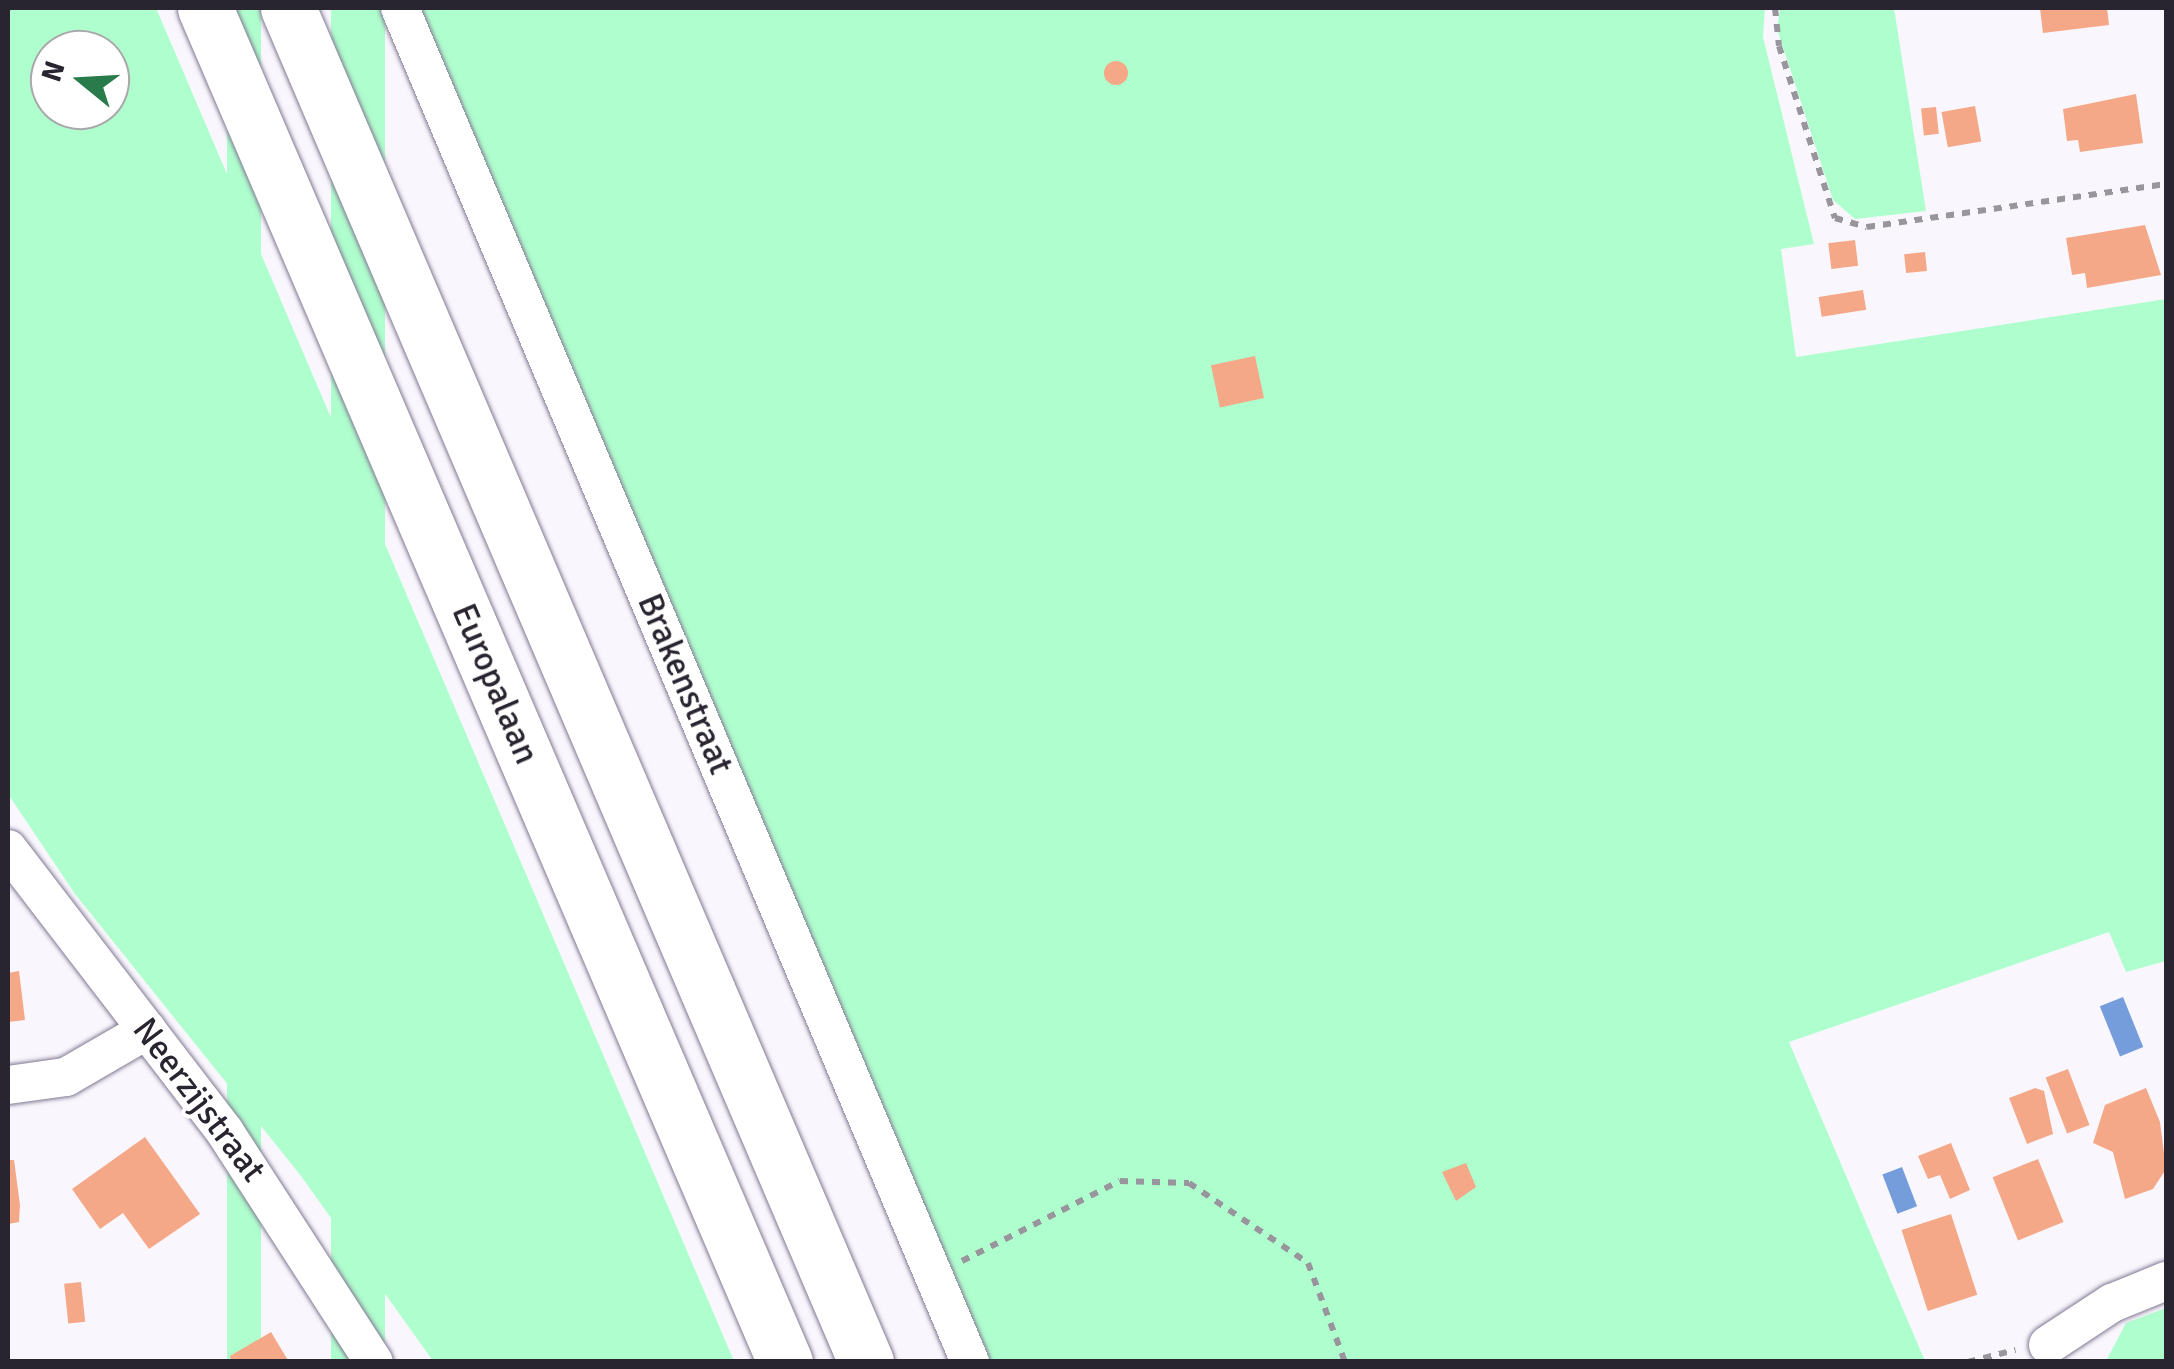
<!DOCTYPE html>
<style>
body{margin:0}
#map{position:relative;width:2174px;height:1369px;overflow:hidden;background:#f9f7fd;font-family:Signika,sans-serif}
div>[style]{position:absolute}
.green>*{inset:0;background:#affece;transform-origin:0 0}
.water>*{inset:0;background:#769ddb;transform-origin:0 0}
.building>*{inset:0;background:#f5a887;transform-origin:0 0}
.round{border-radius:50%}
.path>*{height:6px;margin-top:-3px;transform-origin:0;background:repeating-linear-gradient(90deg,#98959d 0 8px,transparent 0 16px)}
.roads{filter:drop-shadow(0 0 2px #827993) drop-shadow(0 0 2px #827993)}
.minor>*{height:38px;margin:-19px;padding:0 19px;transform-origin:19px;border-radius:19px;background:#fff}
.trunk>*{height:55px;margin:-27.5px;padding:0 27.5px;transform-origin:27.5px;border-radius:27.5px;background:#fff}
span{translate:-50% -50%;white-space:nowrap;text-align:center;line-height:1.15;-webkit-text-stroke:8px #fff;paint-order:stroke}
.street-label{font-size:35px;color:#292530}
.frame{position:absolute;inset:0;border:10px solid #292530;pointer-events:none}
.north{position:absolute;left:30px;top:30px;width:100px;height:100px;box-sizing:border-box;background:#fff;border:2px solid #a9a8ac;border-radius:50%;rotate:288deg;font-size:28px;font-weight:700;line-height:40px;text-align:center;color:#292530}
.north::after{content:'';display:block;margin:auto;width:35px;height:45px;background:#297b4c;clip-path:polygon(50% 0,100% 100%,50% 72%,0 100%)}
</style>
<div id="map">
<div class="green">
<div style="clip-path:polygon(evenodd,8px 8px,156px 8px,734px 1361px,433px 1361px,301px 1176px,75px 894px,8px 794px,8px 8px,50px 50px,110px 50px,110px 110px,50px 110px,50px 50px)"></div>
<div style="left:227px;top:8px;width:34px;height:1472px"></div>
<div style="left:331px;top:8px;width:54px;height:1472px"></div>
<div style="clip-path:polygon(419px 8px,1765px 8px,1763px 37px,1814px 244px,1781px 249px,1796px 357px,2166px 299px,2166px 961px,2126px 972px,2109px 932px,1789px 1042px,1925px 1361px,984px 1361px)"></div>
<div style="clip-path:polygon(1780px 8px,1894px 8px,1926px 211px,1855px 219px,1833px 200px,1777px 29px)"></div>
<div style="clip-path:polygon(2166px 1308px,2166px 1361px,2106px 1361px,2126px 1323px)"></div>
</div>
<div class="water">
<div style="left:2123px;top:997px;width:54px;height:25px;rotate:68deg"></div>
<div style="left:1902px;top:1167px;width:42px;height:21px;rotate:69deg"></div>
</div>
<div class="building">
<div style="clip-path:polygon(2040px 8px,2107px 8px,2109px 25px,2043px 33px)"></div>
<div class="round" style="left:1104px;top:61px;width:24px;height:24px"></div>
<div style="clip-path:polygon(2136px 94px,2143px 143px,2080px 152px,2078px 140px,2067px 141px,2063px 109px)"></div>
<div style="left:1975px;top:106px;width:36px;height:34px;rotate:80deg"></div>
<div style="left:1936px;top:107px;width:27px;height:15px;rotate:84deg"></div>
<div style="clip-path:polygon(2145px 225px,2161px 275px,2087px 288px,2085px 273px,2072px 275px,2066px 238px)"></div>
<div style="left:1855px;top:240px;width:26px;height:27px;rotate:83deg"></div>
<div style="left:1925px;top:252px;width:19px;height:21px;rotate:84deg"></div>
<div style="left:1863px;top:290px;width:20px;height:45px;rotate:81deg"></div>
<div style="left:1255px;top:356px;width:43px;height:45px;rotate:78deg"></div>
<div style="clip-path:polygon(19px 971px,25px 1020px,8px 1022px,8px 973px)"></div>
<div style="left:2068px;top:1069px;width:60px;height:24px;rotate:69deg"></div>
<div style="clip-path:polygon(2035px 1088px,2044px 1091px,2053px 1134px,2027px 1144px,2009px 1098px)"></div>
<div style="clip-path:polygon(2146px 1088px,2160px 1122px,2166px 1169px,2153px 1189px,2125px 1199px,2113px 1152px,2093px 1143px,2105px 1105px)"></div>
<div style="clip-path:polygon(145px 1137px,200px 1214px,149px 1249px,123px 1213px,100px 1229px,72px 1189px)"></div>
<div style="clip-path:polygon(1951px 1143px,1970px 1190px,1950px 1199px,1940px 1175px,1928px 1179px,1918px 1156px)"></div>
<div style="left:2038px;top:1159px;width:68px;height:49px;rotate:68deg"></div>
<div style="clip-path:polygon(8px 1160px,14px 1160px,20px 1205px,19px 1222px,8px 1224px)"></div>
<div style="clip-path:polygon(1466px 1163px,1476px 1187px,1456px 1201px,1442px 1172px)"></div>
<div style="left:1951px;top:1214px;width:85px;height:52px;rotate:72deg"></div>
<div style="left:81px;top:1282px;width:40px;height:17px;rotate:84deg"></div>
<div style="clip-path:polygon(271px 1332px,289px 1362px,232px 1362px,230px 1356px)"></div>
</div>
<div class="path">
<div style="left:1775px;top:8px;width:38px;rotate:84deg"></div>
<div style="left:1779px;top:46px;width:181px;rotate:72deg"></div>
<div style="left:1835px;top:218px;width:33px;rotate:16deg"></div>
<div style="left:1867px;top:227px;width:302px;rotate:-8.2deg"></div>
<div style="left:962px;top:1261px;width:177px;rotate:-26.9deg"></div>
<div style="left:1120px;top:1181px;width:69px;rotate:1.7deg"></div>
<div style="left:1189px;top:1183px;width:143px;rotate:33.9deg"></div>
<div style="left:1308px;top:1263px;width:106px;rotate:69.5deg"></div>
<div style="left:1968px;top:1362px;width:49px;rotate:-14.3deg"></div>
</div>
<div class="roads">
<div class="minor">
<div style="left:400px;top:8px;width:1469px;rotate:67.17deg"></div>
<div style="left:8px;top:849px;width:357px;rotate:52.5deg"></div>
<div style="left:225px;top:1132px;width:274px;rotate:57.1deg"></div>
<div style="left:8px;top:1085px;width:59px;rotate:-7.9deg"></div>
<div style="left:66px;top:1077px;width:94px;rotate:-30.1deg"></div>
<div style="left:2048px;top:1345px;width:77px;rotate:-33.3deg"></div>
<div style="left:2112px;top:1303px;width:58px;rotate:-22.2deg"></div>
</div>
<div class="trunk">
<div style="left:205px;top:8px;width:1473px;rotate:66.81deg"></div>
<div style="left:288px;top:8px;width:1472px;rotate:66.88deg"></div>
</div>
</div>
<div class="street-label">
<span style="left:495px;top:684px;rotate:67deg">Europalaan</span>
<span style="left:685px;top:684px;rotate:67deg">Brakenstraat</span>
<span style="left:199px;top:1100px;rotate:53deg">Neerzijstraat</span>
</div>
<div class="frame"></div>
<div class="north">N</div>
</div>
